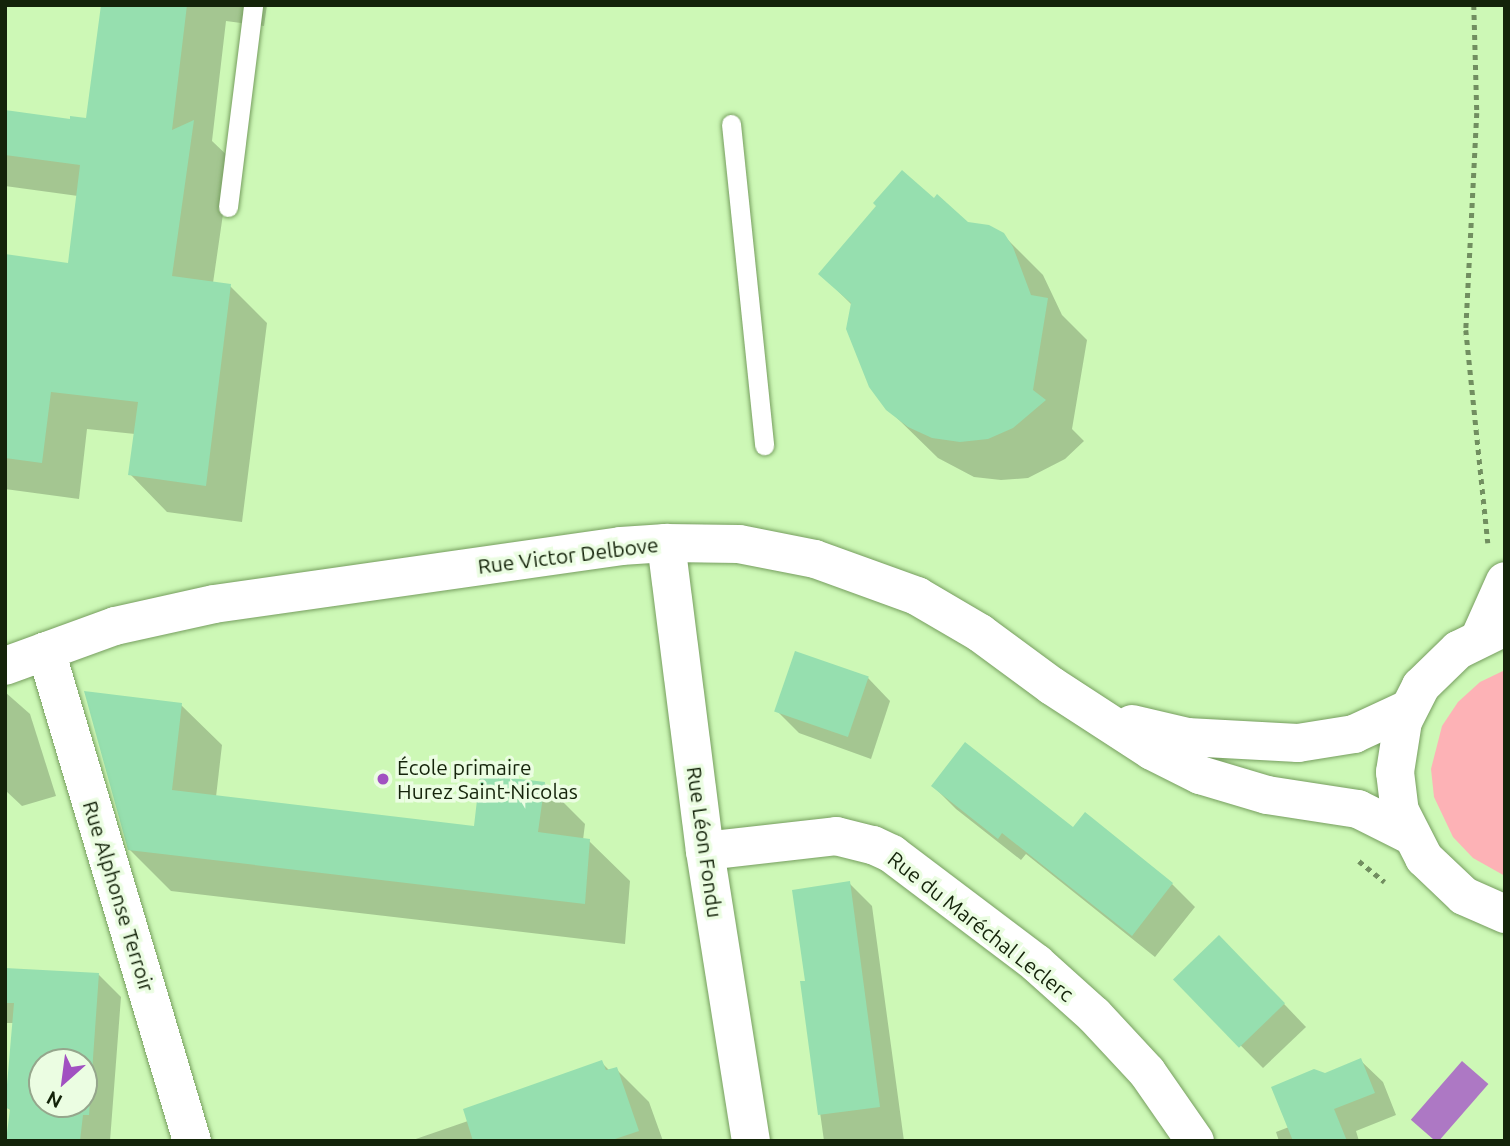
<!DOCTYPE html>
<meta charset="utf-8">
<style>
body{margin:0}
#map{position:relative;width:1510px;height:1146px;overflow:hidden;background:#cdf8b6;font-family:Ubuntu,sans-serif}
div>[style]{position:absolute}
.green>*{inset:0;background:#fdb2b6}
.water>*{inset:0;background:#ad78c4;transform-origin:0 0}
.shadow>*{inset:0;background:#0003}
.building>*{inset:0;background:#96dfaf;transform-origin:0 0}
.path>*{height:4.5px;margin-top:-2.25px;transform-origin:0;background:repeating-linear-gradient(90deg,#718e60 0 5px,transparent 0 10px)}
.roads{filter:drop-shadow(0 0 2px #769e5f) drop-shadow(0 0 2px #769e5f)}
.service>*{height:19px;margin:-9.5px;padding:0 9.5px;transform-origin:9.5px;border-radius:9.5px;background:#fff}
.minor>*{height:38px;margin:-19px;padding:0 19px;transform-origin:19px;border-radius:19px;background:#fff}
.secondary>*{height:38px;margin:-19px;padding:0 19px;transform-origin:19px;border-radius:19px;background:#fff}
.dots>*{width:19px;height:19px;translate:-50% -50%;box-sizing:border-box;border:4px solid #ebfde2;border-radius:50%}
span{translate:-50% -50%;white-space:nowrap;text-align:center;line-height:1.15;-webkit-text-stroke:7px #ebfde2;paint-order:stroke}
.street-label{font-size:21px;color:#14230a}
.poi-label{font-size:21px;color:#14230a}
.left{translate:0 -50%;text-align:left}
.frame{position:absolute;inset:0;border:7px solid #14230a;pointer-events:none}
.north{position:absolute;left:28px;top:1048px;width:70px;height:70px;box-sizing:border-box;background:#ebfde2;border:2px solid #95a68c;border-radius:50%;rotate:208deg;font-size:19px;font-weight:700;line-height:28px;text-align:center;color:#14230a}
.north::after{content:'';display:block;margin:auto;width:24px;height:32px;background:#a151c1;clip-path:polygon(50% 0,100% 100%,50% 72%,0 100%)}
</style>
<div id="map">
<div class="green">
<div style="clip-path:polygon(1505px 670px,1505px 876px,1473px 858px,1453px 837px,1434px 797px,1431px 769px,1442px 726px,1458px 702px,1480px 682px)"></div>
</div>
<div class="water">
<div style="left:1462px;top:1061px;width:35px;height:78px;rotate:41deg"></div>
</div>
<div class="shadow">
<div style="clip-path:polygon(103px 5px,267px 5px,264px 26px,226px 21px,212px 141px,231px 159px,213px 283px,230px 286px,267px 323px,242px 522px,167px 512px,130px 474px,135px 434px,87px 429px,79px 499px,5px 489px,5px 256px,69px 265px,78px 196px,5px 186px,5px 112px,71px 121px,88px 120px)"></div>
<div style="clip-path:polygon(934px 200px,967px 224px,1003px 235px,1043px 275px,1062px 315px,1087px 340px,1072px 429px,1084px 441px,1065px 459px,1028px 478px,1001px 480px,974px 477px,938px 458px,897px 418px,853px 306px,820px 273px)"></div>
<div style="clip-path:polygon(868px 678px,890px 701px,871px 759px,799px 733px,776px 710px)"></div>
<div style="clip-path:polygon(5px 692px,30px 714px,56px 796px,22px 806px,5px 790px)"></div>
<div style="clip-path:polygon(181px 705px,222px 745px,216px 797px,475px 828px,544px 783px,585px 824px,583px 840px,589px 841px,630px 881px,625px 944px,171px 891px,130px 850px)"></div>
<div style="clip-path:polygon(933px 786px,1074px 829px,1172px 884px,1195px 907px,1155px 957px,1026px 854px,1021px 860px,956px 809px)"></div>
<div style="clip-path:polygon(849px 883px,872px 906px,904px 1141px,824px 1141px,802px 983px,807px 983px)"></div>
<div style="clip-path:polygon(1242px 960px,1306px 1027px,1263px 1068px,1176px 980px)"></div>
<div style="clip-path:polygon(evenodd,5px 970px,99px 975px,121px 997px,110px 1141px,8px 1141px,12px 1112px,7px 1107px,14px 1023px,5px 1023px,5px 970px,42px 1062px,84px 1062px,84px 1104px,42px 1104px,42px 1062px)"></div>
<div style="clip-path:polygon(1360px 1060px,1383px 1082px,1396px 1115px,1356px 1131px,1359px 1141px,1279px 1141px,1276px 1132px,1289px 1127px,1325px 1075px)"></div>
<div style="clip-path:polygon(601px 1062px,610px 1071px,616px 1069px,649px 1102px,663px 1141px,410px 1141px,468px 1121px)"></div>
</div>
<div class="building">
<div style="clip-path:polygon(101px 5px,187px 5px,172px 130px,194px 120px,172px 276px,231px 284px,206px 486px,128px 475px,138px 402px,51px 392px,42px 463px,5px 458px,5px 254px,68px 263px,80px 165px,5px 155px,5px 110px,70px 119px,70px 116px,86px 118px)"></div>
<div style="clip-path:polygon(902px 170px,934px 198px,937px 194px,968px 222px,989px 225px,1004px 233px,1013px 247px,1031px 295px,1048px 298px,1033px 390px,1046px 400px,1013px 428px,988px 439px,960px 442px,932px 438px,908px 427px,886px 410px,869px 387px,846px 329px,851px 303px,818px 274px,876px 206px,873px 203px)"></div>
<div style="left:795px;top:651px;width:78px;height:64px;rotate:19deg"></div>
<div style="clip-path:polygon(84px 691px,182px 703px,172px 790px,474px 826px,480px 774px,545px 782px,538px 832px,590px 839px,585px 904px,128px 850px)"></div>
<div style="clip-path:polygon(965px 742px,1073px 827px,1085px 812px,1173px 883px,1132px 936px,1002px 833px,998px 839px,931px 786px)"></div>
<div style="clip-path:polygon(850px 881px,880px 1107px,818px 1115px,800px 981px,805px 981px,792px 890px)"></div>
<div style="left:1219px;top:935px;width:95px;height:64px;rotate:46deg"></div>
<div style="clip-path:polygon(evenodd,5px 968px,99px 973px,89px 1115px,83px 1115px,80px 1141px,6px 1141px,10px 1109px,5px 1108px,14px 1003px,5px 1003px,5px 968px,42px 1062px,84px 1062px,84px 1104px,42px 1104px,42px 1062px)"></div>
<div style="clip-path:polygon(1361px 1058px,1375px 1093px,1334px 1109px,1347px 1141px,1293px 1141px,1271px 1087px,1314px 1069px,1325px 1073px)"></div>
<div style="clip-path:polygon(602px 1060px,606px 1070px,617px 1067px,639px 1131px,609px 1141px,473px 1141px,463px 1109px)"></div>
</div>
<div class="path">
<div style="left:1474px;top:5px;width:108px;rotate:88.4deg"></div>
<div style="left:1477px;top:113px;width:217px;rotate:92.9deg"></div>
<div style="left:1466px;top:330px;width:214px;rotate:84.1deg"></div>
<div style="left:1359px;top:861px;width:33px;rotate:39deg"></div>
</div>
<div class="roads">
<div class="service">
<div style="left:731px;top:124px;width:323px;rotate:84.1deg"></div>
<div style="left:228px;top:207px;width:204px;rotate:-82.9deg"></div>
</div>
<div class="minor">
<div style="left:666px;top:543px;width:310px;rotate:82.8deg"></div>
<div style="left:705px;top:851px;width:294px;rotate:81deg"></div>
<div style="left:46px;top:651px;width:511px;rotate:73.41deg"></div>
<div style="left:5px;top:666px;width:117px;rotate:-20deg"></div>
<div style="left:115px;top:626px;width:101px;rotate:-12.5deg"></div>
<div style="left:214px;top:604px;width:411px;rotate:-8.1deg"></div>
<div style="left:621px;top:546px;width:45px;rotate:-3.8deg"></div>
<div style="left:666px;top:543px;width:73px;rotate:0.8deg"></div>
<div style="left:739px;top:544px;width:77px;rotate:11.2deg"></div>
<div style="left:815px;top:559px;width:109px;rotate:19.9deg"></div>
<div style="left:917px;top:596px;width:73px;rotate:30.4deg"></div>
<div style="left:980px;top:633px;width:89px;rotate:36.4deg"></div>
<div style="left:1052px;top:686px;width:119px;rotate:33deg"></div>
<div style="left:1152px;top:751px;width:54px;rotate:26.6deg"></div>
<div style="left:1200px;top:775px;width:70px;rotate:16.6deg"></div>
<div style="left:1267px;top:795px;width:92px;rotate:8.7deg"></div>
<div style="left:1358px;top:809px;width:58px;rotate:26.6deg"></div>
<div style="left:1132px;top:724px;width:57px;rotate:13.3deg"></div>
<div style="left:1187px;top:737px;width:111px;rotate:3.1deg"></div>
<div style="left:1298px;top:743px;width:57px;rotate:-9.1deg"></div>
<div style="left:1354px;top:734px;width:60px;rotate:-24.8deg"></div>
<div style="left:705px;top:851px;width:132px;rotate:-6.5deg"></div>
<div style="left:836px;top:836px;width:38px;rotate:14deg"></div>
<div style="left:873px;top:845px;width:21px;rotate:25deg"></div>
<div style="left:892px;top:854px;width:181px;rotate:37.1deg"></div>
<div style="left:1036px;top:963px;width:78px;rotate:41.9deg"></div>
<div style="left:1094px;top:1015px;width:78px;rotate:47.1deg"></div>
<div style="left:1147px;top:1072px;width:84px;rotate:55.2deg"></div>
</div>
<div class="secondary">
<div style="left:1505px;top:627px;width:52px;rotate:153.9deg"></div>
<div style="left:1458px;top:650px;width:52px;rotate:135.8deg"></div>
<div style="left:1421px;top:686px;width:39px;rotate:117deg"></div>
<div style="left:1403px;top:721px;width:52px;rotate:98.9deg"></div>
<div style="left:1395px;top:772px;width:39px;rotate:83deg"></div>
<div style="left:1400px;top:811px;width:53px;rotate:62.9deg"></div>
<div style="left:1424px;top:858px;width:55px;rotate:43.5deg"></div>
<div style="left:1464px;top:896px;width:45px;rotate:23.7deg"></div>
<div style="left:1480px;top:637px;width:61px;rotate:-65.9deg"></div>
</div>
</div>
<div class="dots">
<div style="left:383px;top:779px;background:#a151c1"></div>
</div>
<div class="street-label">
<span style="left:568px;top:555px;rotate:-7deg">Rue Victor Delbove</span>
<span style="left:705px;top:842px;rotate:82deg">Rue Léon Fondu</span>
<span style="left:119px;top:896px;rotate:73deg">Rue Alphonse Terroir</span>
<span style="left:981px;top:926px;rotate:38deg">Rue du Maréchal Leclerc</span>
</div>
<div class="poi-label">
<span class="left" style="left:397px;top:779px">École primaire<br>Hurez Saint-Nicolas</span>
</div>
<div class="frame"></div>
<div class="north">N</div>
</div>
